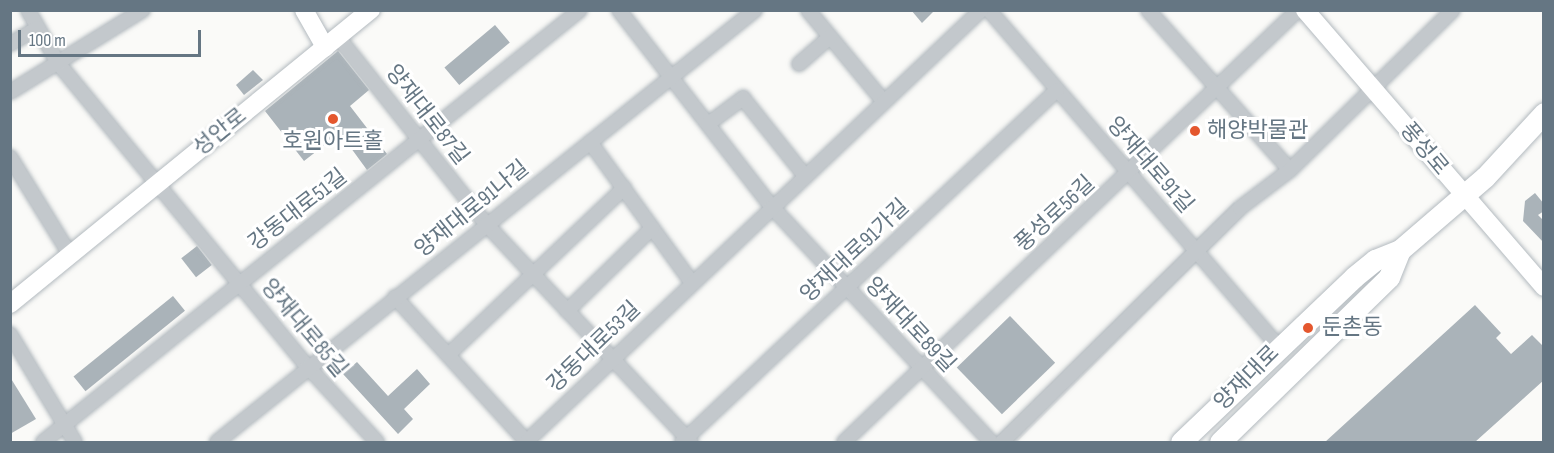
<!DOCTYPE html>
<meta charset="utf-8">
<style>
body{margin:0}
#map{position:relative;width:1554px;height:453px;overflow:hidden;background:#fafaf8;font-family:"Sofia Sans Condensed","Noto Sans KR",sans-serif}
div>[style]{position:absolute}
.built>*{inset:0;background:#e8e9e9}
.building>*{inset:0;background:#aab3b9;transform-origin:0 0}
.roads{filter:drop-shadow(0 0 2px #b3babf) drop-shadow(0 0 2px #b3babf)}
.street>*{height:14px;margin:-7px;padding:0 7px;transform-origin:7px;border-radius:7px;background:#c3c8cc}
.secondary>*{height:18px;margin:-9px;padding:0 9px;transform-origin:9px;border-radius:9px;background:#fff}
.primary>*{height:21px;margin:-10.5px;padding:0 10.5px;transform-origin:10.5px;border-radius:10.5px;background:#fff}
.dots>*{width:16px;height:16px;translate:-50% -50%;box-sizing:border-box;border:3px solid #fff;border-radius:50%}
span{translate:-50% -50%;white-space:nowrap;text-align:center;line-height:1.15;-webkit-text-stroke:6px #fff;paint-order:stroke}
.street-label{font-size:22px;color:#657683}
.poi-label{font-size:22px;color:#657683}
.left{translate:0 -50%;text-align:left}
.frame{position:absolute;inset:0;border:12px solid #657683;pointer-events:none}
.scale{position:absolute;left:18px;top:30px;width:183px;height:27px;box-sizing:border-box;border:3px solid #657683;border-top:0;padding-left:8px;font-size:18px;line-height:21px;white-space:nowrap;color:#657683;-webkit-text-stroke:4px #fff;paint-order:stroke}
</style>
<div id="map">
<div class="built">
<div style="clip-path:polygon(1234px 202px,1245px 214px,1017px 442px,991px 442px)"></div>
</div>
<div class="building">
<div style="clip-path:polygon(911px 10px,935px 10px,922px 23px)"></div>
<div style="left:495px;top:25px;width:23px;height:66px;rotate:50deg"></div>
<div style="clip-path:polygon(338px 51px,369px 90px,350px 106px,387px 154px,367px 170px,340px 133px,304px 161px,265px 111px)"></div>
<div style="clip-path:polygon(253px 70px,263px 80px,244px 95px,236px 85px)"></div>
<div style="clip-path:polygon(1535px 193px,1544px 204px,1544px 211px,1538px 215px,1544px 221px,1544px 243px,1523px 221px,1525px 201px)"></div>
<div style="left:197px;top:246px;width:24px;height:20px;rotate:52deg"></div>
<div style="left:173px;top:296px;width:19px;height:128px;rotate:51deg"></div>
<div style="clip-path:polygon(1475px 305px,1501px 333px,1496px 338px,1511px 354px,1532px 335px,1544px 347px,1544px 380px,1475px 442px,1325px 442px)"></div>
<div style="left:1010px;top:316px;width:65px;height:74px;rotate:46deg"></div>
<div style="clip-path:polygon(357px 362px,388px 396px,417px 369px,430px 384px,404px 409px,413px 419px,398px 434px,343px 374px)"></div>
<div style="clip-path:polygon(10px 377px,36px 419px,10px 434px)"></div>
</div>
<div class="roads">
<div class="street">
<div style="left:28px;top:10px;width:61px;rotate:60.5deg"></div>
<div style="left:58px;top:63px;width:394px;rotate:50.6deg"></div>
<div style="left:308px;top:367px;width:102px;rotate:47.4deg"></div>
<div style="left:619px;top:10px;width:249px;rotate:52.2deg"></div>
<div style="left:772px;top:207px;width:321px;rotate:47deg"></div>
<div style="left:808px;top:10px;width:119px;rotate:50.4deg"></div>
<div style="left:989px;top:10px;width:445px;rotate:49.3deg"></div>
<div style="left:1148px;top:10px;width:214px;rotate:48.4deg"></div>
<div style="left:338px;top:37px;width:238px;rotate:51.6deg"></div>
<div style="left:486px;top:224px;width:299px;rotate:46.8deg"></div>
<div style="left:10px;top:44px;width:32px;rotate:-30deg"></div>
<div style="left:799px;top:64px;width:41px;rotate:-41.1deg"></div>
<div style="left:10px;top:92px;width:156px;rotate:-31.7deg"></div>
<div style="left:708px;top:124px;width:44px;rotate:-36.6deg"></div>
<div style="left:743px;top:98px;width:100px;rotate:51.5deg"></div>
<div style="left:590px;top:142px;width:174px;rotate:54.1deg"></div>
<div style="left:10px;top:157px;width:116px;rotate:58.4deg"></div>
<div style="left:395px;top:297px;width:196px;rotate:47.7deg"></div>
<div style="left:567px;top:311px;width:119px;rotate:-44.3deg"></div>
<div style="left:10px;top:334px;width:126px;rotate:59deg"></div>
<div style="left:448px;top:355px;width:243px;rotate:-43.5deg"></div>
<div style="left:43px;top:442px;width:689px;rotate:-38.82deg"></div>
<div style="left:217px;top:442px;width:690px;rotate:-38.76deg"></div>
<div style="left:526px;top:442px;width:627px;rotate:-43.51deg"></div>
<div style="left:682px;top:442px;width:514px;rotate:-43.19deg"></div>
<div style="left:844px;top:442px;width:627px;rotate:-43.58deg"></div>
<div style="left:1002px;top:442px;width:334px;rotate:-44.5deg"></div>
<div style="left:1240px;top:208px;width:63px;rotate:-37.2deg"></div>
<div style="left:1290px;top:170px;width:228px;rotate:-44.5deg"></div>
</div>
<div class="secondary">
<div style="left:304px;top:10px;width:43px;rotate:60.4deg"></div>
<div style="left:1305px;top:10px;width:366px;rotate:49.2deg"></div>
<div style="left:10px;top:304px;width:466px;rotate:-39.2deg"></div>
</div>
<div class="primary">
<div style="left:1181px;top:442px;width:239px;rotate:-43.6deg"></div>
<div style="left:1354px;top:277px;width:27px;rotate:-39deg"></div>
<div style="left:1375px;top:260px;width:27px;rotate:-22deg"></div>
<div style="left:1400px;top:250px;width:112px;rotate:-40.7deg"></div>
<div style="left:1485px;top:177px;width:87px;rotate:-47.3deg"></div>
<div style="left:1220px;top:442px;width:236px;rotate:-44.3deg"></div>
<div style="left:1389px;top:277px;width:29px;rotate:-68deg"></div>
</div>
</div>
<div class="dots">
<div style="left:333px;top:119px;background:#e4572e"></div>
<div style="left:1195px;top:131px;background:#e4572e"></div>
<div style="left:1308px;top:328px;background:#e4572e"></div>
</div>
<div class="street-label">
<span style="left:427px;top:115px;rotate:52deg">양재대로87길</span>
<span style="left:220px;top:132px;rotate:-39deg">성안로</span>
<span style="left:1424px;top:149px;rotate:50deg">풍성로</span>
<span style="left:1150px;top:165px;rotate:49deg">양재대로91길</span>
<span style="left:472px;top:209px;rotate:-39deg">양재대로91나길</span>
<span style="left:298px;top:210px;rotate:-38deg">강동대로51길</span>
<span style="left:1055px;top:214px;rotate:-43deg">풍성로56길</span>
<span style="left:855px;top:251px;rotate:-43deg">양재대로91가길</span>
<span style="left:910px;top:325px;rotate:47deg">양재대로89길</span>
<span style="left:304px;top:328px;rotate:50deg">양재대로85길</span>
<span style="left:594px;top:347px;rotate:-44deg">강동대로53길</span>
<span style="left:1247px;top:378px;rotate:-45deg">양재대로</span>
</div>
<div class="poi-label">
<span class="left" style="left:1207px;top:131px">해양박물관</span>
<span style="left:333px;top:142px">호원아트홀</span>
<span class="left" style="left:1322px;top:328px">둔촌동</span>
</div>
<div class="frame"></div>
<div class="scale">100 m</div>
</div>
